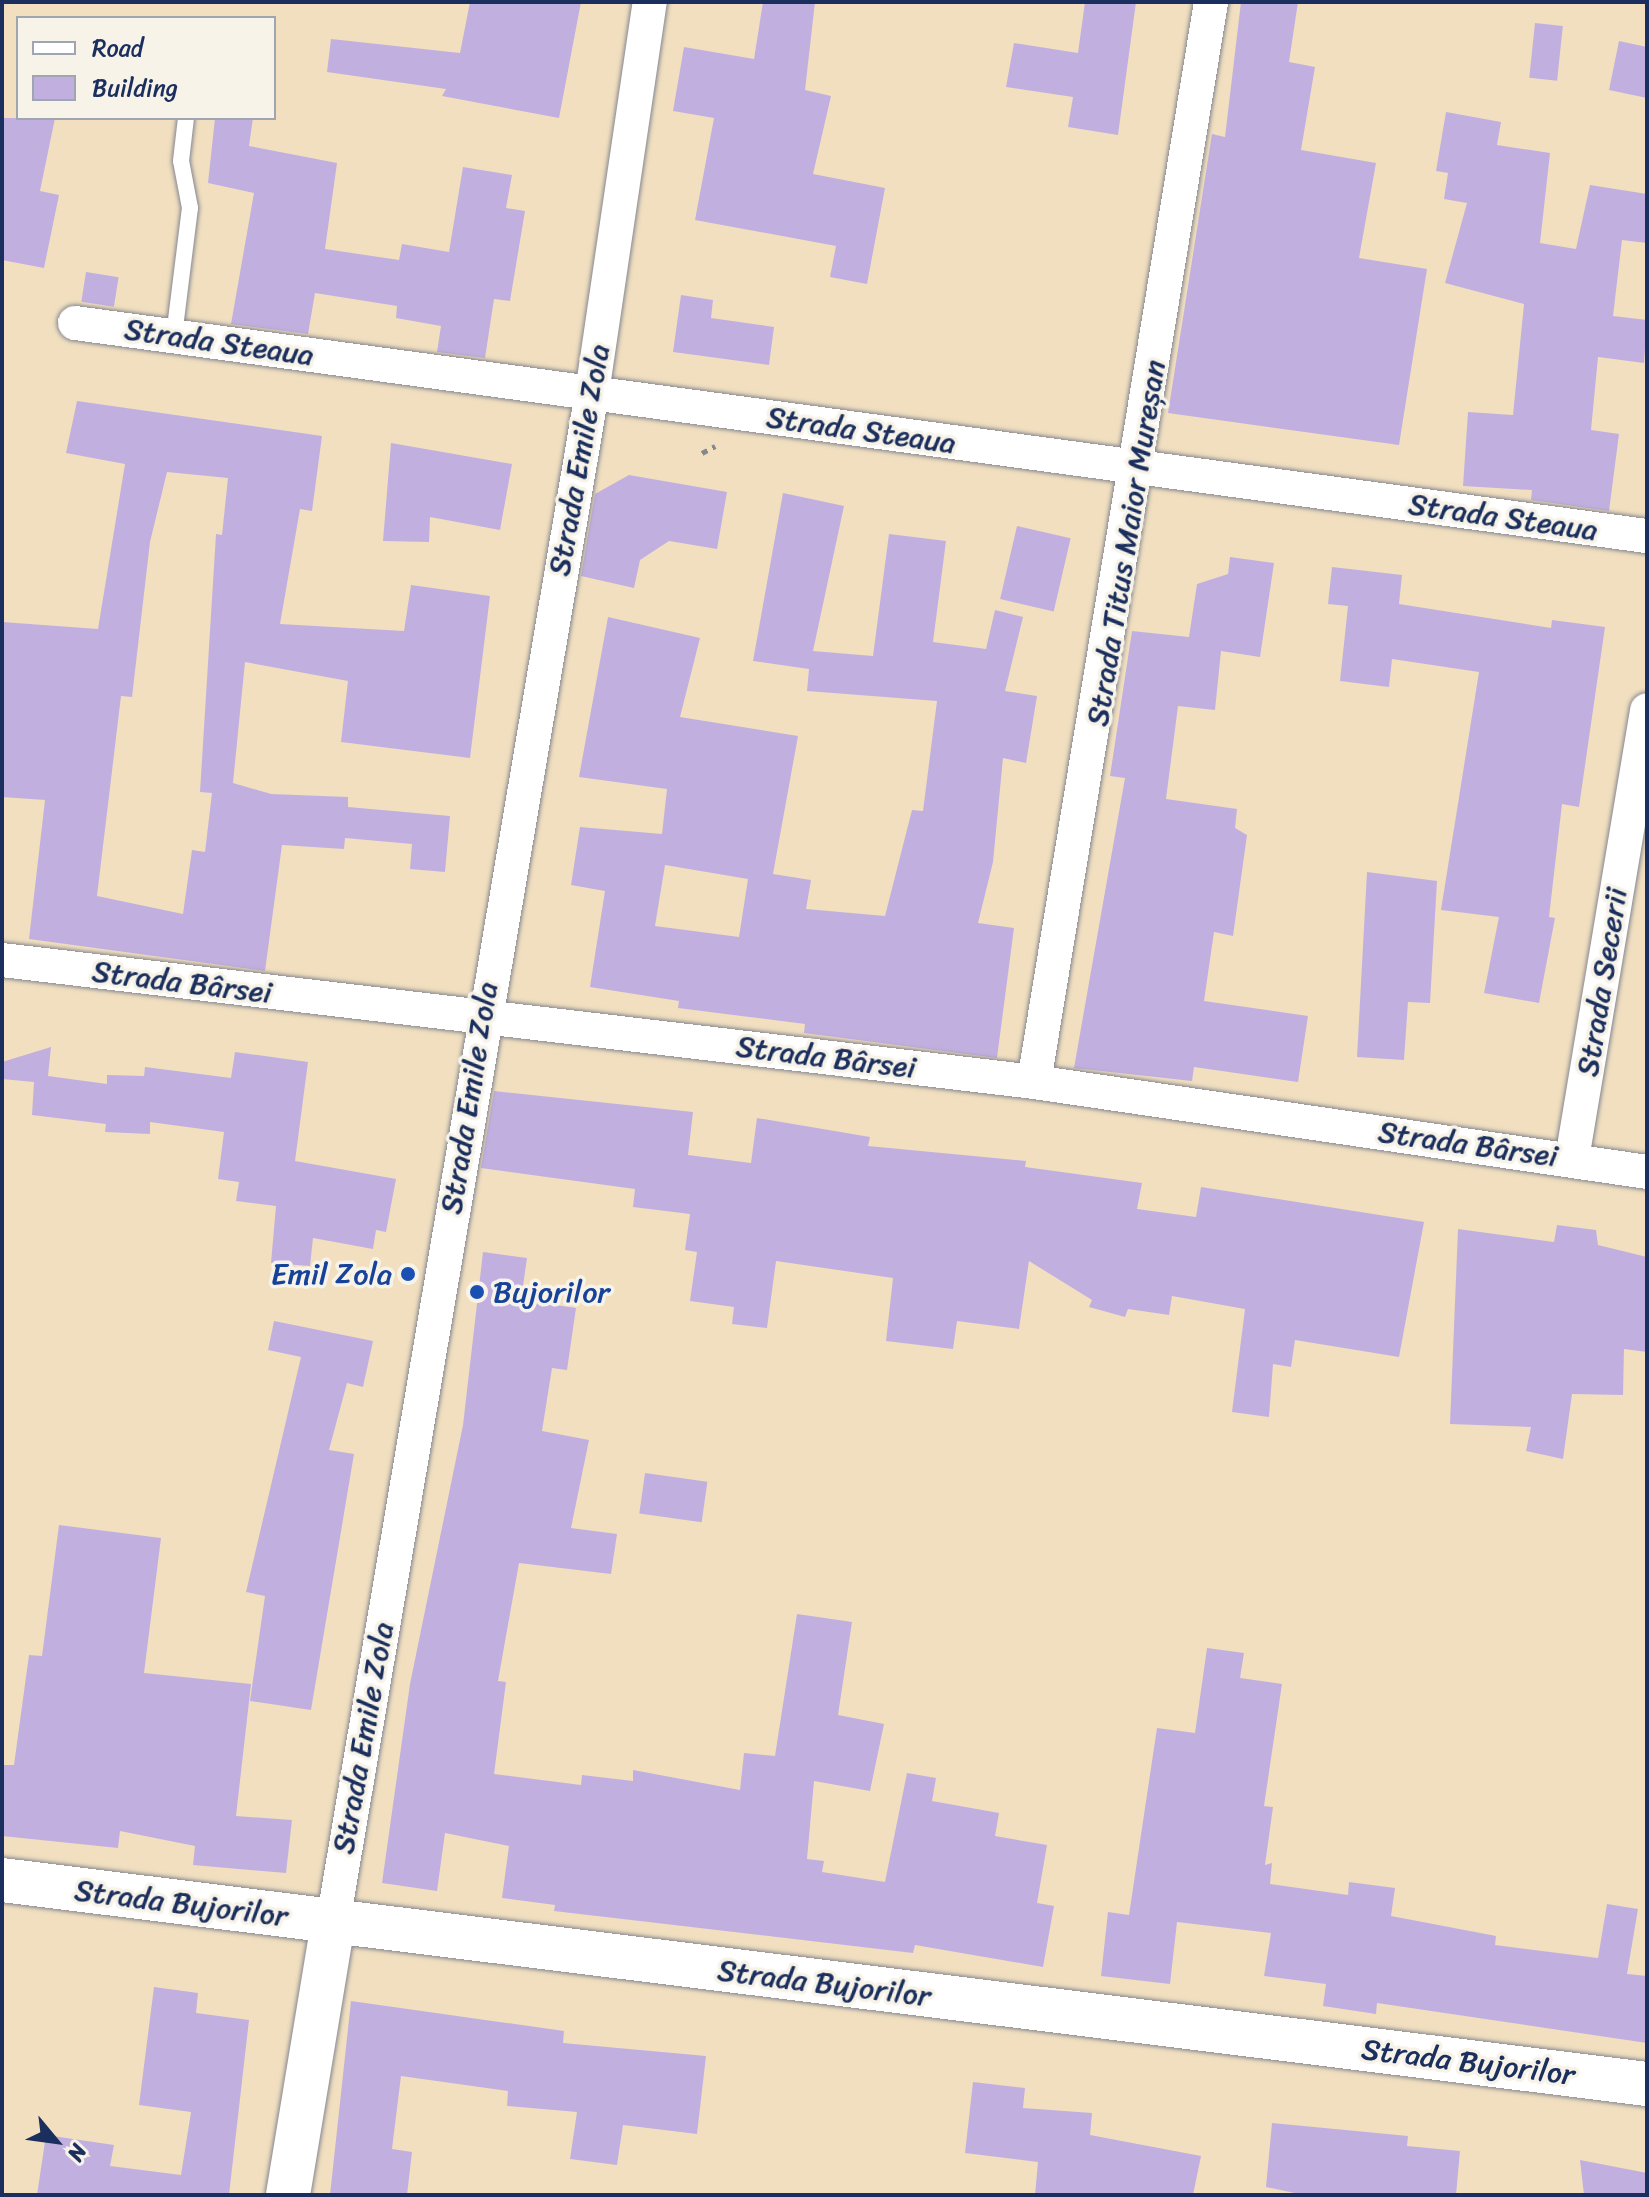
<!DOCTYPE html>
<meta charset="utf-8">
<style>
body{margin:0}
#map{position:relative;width:1649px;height:2197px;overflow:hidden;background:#f1dfc0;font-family:Sriracha,sans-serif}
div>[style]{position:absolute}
.building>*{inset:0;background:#c1b0df;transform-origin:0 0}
.path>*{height:5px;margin-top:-2.5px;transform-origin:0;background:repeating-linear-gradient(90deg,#86878f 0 6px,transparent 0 12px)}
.roads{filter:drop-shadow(0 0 2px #86878f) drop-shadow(0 0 2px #86878f)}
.lane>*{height:16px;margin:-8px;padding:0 8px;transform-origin:8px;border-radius:8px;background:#fff}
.street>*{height:34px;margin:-17px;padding:0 17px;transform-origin:17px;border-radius:17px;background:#fff}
.secondary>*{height:44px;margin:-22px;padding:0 22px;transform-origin:22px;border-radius:22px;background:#fff}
.dots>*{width:22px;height:22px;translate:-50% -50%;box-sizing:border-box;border:4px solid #f7f3e8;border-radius:50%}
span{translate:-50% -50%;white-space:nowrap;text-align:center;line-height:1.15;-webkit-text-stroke:7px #f7f3e8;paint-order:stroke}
.street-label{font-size:30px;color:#1b2f5e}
.transit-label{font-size:30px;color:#164399}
.right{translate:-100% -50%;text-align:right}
.left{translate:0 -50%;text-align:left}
.frame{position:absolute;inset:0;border:4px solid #1b2f5e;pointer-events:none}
.legend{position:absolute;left:16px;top:16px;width:260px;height:104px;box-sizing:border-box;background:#f7f3e8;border:2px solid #9fa5b1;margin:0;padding:10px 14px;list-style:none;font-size:24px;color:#1b2f5e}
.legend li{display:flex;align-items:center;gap:16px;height:40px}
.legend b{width:40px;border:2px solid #9fa5b1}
.north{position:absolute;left:16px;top:2101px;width:80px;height:80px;-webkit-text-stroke:6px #f7f3e8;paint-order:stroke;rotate:119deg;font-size:22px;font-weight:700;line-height:32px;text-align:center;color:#1b2f5e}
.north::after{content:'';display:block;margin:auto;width:28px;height:36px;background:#1b2f5e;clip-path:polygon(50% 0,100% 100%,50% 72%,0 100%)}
</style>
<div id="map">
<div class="building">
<div style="clip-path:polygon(470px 2px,581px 2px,559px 118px,442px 96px,446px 89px,327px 72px,331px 39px,460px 53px)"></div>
<div style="clip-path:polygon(763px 2px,815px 2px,805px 90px,831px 96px,813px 174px,885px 188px,867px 284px,830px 277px,836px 246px,695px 220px,714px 118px,673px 111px,684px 47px,754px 59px)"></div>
<div style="clip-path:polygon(1085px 2px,1136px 2px,1118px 135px,1068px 127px,1073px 97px,1006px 87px,1014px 43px,1078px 53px)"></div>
<div style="clip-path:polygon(1241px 2px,1298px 2px,1289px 62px,1315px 67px,1301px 150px,1376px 163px,1359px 258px,1427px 269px,1399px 445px,1168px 413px,1212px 134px,1225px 137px)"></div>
<div style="left:1535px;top:23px;width:28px;height:55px;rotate:6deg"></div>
<div style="clip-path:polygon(1619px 41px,1647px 47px,1647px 98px,1609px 90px)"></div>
<div style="clip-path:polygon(1446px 112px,1501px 122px,1497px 145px,1550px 153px,1540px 243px,1576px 249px,1590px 185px,1647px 194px,1647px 243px,1622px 240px,1613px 316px,1647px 320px,1644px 363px,1598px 357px,1591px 430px,1619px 434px,1609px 511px,1531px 500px,1532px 490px,1463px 486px,1468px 412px,1513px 415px,1524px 304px,1445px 283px,1467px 203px,1444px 199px,1448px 173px,1436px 171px)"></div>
<div style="clip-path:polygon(2px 118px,55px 118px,40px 191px,59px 195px,44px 268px,2px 260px)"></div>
<div style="clip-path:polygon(215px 118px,253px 118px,249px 146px,337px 163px,325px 249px,399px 260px,402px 244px,449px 252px,463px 167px,512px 175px,506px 208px,525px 211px,510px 301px,494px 299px,485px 358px,437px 352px,441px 326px,396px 318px,397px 306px,315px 293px,308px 334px,231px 324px,254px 193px,208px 183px)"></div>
<div style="left:86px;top:272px;width:33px;height:30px;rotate:9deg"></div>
<div style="clip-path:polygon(681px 295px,713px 300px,711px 318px,774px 327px,769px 365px,673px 352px)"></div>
<div style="clip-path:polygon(evenodd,77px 401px,322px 436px,312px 511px,300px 509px,280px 624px,404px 631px,411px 585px,490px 596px,470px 758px,341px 742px,348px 681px,245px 662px,233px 783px,271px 794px,348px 797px,348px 807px,450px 816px,445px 872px,410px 869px,412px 844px,345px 838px,344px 849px,282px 845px,265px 971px,29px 939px,45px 800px,2px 797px,2px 622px,98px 629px,125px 464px,66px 453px,77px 401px,167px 472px,228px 478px,222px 535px,216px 534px,200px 792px,212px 793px,205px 852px,192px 850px,183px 914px,97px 896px,121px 696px,132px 697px,150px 542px,167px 472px)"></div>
<div style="clip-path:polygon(391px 443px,512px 464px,500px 530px,430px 517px,429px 542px,383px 541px)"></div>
<div style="clip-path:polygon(629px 475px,727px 492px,717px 549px,669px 541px,640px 560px,634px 588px,581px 576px,595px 494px)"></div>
<div style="clip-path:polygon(evenodd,783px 493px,844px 506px,813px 651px,873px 656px,889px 534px,946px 541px,933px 642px,986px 649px,995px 610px,1023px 617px,1005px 691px,1037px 696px,1026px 763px,1003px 758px,993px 862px,978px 923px,1014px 928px,997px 1058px,804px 1033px,805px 1024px,678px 1008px,679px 1001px,590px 987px,605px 891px,571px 885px,580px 827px,662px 834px,667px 789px,579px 777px,608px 617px,700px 638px,680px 717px,798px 736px,773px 874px,811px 880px,806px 909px,885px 916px,912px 810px,923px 811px,937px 701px,807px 691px,809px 669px,753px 661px,783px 493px,665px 865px,748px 879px,739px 937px,655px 926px,665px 865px)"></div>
<div style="left:1017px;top:526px;width:55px;height:75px;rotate:13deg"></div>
<div style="clip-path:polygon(1230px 557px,1274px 563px,1260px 657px,1221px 651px,1215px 710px,1178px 706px,1166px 799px,1237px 809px,1235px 828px,1247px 835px,1233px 936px,1214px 932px,1204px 1001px,1308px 1016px,1298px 1082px,1194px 1067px,1192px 1081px,1074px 1068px,1125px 778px,1110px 776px,1132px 631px,1189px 637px,1197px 584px,1228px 574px)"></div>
<div style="clip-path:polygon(1332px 567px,1402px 575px,1399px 604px,1551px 628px,1552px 620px,1605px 627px,1579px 807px,1562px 804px,1549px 917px,1555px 918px,1539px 1003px,1484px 993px,1499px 917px,1441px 910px,1479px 672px,1392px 659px,1389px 687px,1340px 681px,1348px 606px,1328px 604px)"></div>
<div style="clip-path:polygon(1367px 872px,1437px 881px,1430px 1003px,1408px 1002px,1404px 1060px,1357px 1057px)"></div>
<div style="clip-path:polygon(51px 1047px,48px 1076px,107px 1084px,107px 1075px,144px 1076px,145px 1067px,231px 1078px,235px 1052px,308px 1062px,295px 1161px,396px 1179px,386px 1232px,376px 1230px,373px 1249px,313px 1238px,310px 1266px,271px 1263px,276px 1206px,236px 1201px,239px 1182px,218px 1179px,224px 1132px,150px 1122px,150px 1134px,105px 1132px,106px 1124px,32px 1115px,34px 1082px,2px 1079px,2px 1062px)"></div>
<div style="clip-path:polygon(494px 1091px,693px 1112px,688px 1155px,751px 1163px,757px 1118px,870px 1137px,868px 1146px,1026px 1161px,1025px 1167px,1142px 1183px,1137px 1209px,1196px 1217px,1201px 1187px,1424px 1222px,1399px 1357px,1295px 1340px,1291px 1367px,1273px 1364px,1269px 1417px,1232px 1412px,1245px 1309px,1172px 1296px,1169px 1315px,1128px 1309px,1125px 1317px,1089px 1307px,1092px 1300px,1029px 1261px,1019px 1329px,957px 1321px,953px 1349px,886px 1341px,893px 1278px,776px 1261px,767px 1328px,732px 1324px,734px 1307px,690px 1301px,697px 1252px,685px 1250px,690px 1214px,633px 1207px,635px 1189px,481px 1168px)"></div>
<div style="clip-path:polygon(1557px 1225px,1596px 1230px,1598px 1245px,1647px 1257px,1647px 1352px,1624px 1349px,1623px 1395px,1572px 1394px,1563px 1459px,1526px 1451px,1531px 1427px,1450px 1424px,1458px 1229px,1554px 1242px)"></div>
<div style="clip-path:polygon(483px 1252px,527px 1258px,521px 1300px,576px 1308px,567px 1370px,552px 1368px,542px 1431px,589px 1440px,571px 1528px,617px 1534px,611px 1574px,519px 1563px,498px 1681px,506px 1682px,494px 1774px,581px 1785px,582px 1775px,633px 1781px,633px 1770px,740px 1790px,744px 1753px,775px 1756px,797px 1614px,852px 1622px,838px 1715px,884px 1724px,870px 1791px,814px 1781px,807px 1859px,824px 1861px,822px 1872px,885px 1882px,907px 1773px,936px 1778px,932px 1801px,999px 1813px,995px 1836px,1047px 1845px,1037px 1903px,1054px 1906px,1043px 1967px,915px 1945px,913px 1953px,554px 1911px,555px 1905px,502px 1898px,509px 1846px,445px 1833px,437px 1891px,382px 1883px,410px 1684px,463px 1425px)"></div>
<div style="clip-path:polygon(274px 1321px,373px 1341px,363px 1387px,347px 1383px,329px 1450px,354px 1454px,311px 1710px,250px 1701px,265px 1596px,246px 1592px,301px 1357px,268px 1350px)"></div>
<div style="left:645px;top:1473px;width:63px;height:41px;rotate:8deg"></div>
<div style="clip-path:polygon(59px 1525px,161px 1538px,144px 1673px,251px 1684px,236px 1816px,292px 1820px,286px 1873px,193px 1865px,195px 1846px,120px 1831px,118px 1848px,2px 1836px,2px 1765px,14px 1765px,29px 1655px,42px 1656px)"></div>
<div style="clip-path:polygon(1207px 1648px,1244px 1653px,1240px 1678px,1282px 1684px,1264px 1806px,1273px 1807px,1265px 1865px,1272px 1863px,1270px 1884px,1348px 1895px,1349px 1882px,1395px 1888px,1391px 1916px,1496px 1936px,1495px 1945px,1598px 1958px,1607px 1904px,1638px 1909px,1627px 1974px,1647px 1976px,1647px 2043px,1377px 2003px,1376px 2014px,1323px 2006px,1326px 1984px,1264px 1976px,1271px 1933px,1177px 1922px,1170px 1984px,1101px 1976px,1108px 1912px,1129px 1915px,1157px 1728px,1195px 1733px)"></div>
<div style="clip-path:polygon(154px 1987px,198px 1993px,196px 2013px,249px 2020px,229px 2195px,37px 2195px,46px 2135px,114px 2145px,110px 2166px,181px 2175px,191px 2112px,139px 2105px)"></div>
<div style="clip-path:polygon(351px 2001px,564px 2031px,563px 2043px,706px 2056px,697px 2134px,623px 2125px,617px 2165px,570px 2159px,577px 2112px,507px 2106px,508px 2091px,401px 2076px,392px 2149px,412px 2152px,407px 2195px,330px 2195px)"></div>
<div style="clip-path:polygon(973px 2082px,1025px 2088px,1023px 2108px,1092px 2113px,1090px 2135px,1201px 2156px,1193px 2195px,1035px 2195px,1038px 2162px,965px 2153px)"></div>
<div style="clip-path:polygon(1272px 2123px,1408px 2136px,1407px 2146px,1460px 2151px,1456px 2195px,1304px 2195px,1266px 2187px)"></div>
<div style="clip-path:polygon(1580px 2160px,1647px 2173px,1647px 2195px,1584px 2195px)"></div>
</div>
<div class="path">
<div style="left:702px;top:453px;width:15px;rotate:-28deg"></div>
</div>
<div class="roads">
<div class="lane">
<div style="left:174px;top:336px;width:129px;rotate:-82.9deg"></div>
<div style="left:190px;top:208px;width:48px;rotate:-100.8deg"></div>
<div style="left:181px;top:161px;width:43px;rotate:-83.4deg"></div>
</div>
<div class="street">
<div style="left:75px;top:323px;width:1586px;rotate:7.72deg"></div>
<div style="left:2px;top:960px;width:1039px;rotate:6.74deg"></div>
<div style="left:1034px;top:1082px;width:620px;rotate:8.35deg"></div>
<div style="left:1034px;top:1082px;width:1094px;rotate:-80.69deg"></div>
<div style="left:1572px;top:1159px;width:455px;rotate:-80.5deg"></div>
<div style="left:333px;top:1922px;width:1551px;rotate:-80.39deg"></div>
<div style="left:592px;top:393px;width:395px;rotate:-81.6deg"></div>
</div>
<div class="secondary">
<div style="left:2px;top:1880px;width:1658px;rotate:7.07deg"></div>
<div style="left:288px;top:2195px;width:277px;rotate:-80.6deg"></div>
</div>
</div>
<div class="dots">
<div style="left:408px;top:1274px;background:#1a4fb4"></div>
<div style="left:477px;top:1292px;background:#1a4fb4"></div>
</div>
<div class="street-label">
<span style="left:219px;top:342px;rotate:8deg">Strada Steaua</span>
<span style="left:861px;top:430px;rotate:8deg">Strada Steaua</span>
<span style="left:579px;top:460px;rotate:-80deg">Strada Emile Zola</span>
<span style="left:1503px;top:517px;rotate:8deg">Strada Steaua</span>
<span style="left:1126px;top:543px;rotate:-81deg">Strada Titus Maior Mureșan</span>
<span style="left:182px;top:982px;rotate:7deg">Strada Bârsei</span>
<span style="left:1602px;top:982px;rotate:-81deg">Strada Secerii</span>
<span style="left:826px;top:1057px;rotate:7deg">Strada Bârsei</span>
<span style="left:469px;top:1098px;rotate:-81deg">Strada Emile Zola</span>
<span style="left:1468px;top:1144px;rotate:8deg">Strada Bârsei</span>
<span style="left:363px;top:1738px;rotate:-80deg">Strada Emile Zola</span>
<span style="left:181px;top:1903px;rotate:7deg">Strada Bujorilor</span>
<span style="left:824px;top:1983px;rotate:7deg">Strada Bujorilor</span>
<span style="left:1468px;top:2062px;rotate:7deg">Strada Bujorilor</span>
</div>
<div class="transit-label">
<span class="right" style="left:392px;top:1274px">Emil Zola</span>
<span class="left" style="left:493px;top:1292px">Bujorilor</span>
</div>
<div class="frame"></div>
<ul class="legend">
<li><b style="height:10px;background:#fff"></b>Road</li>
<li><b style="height:22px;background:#c1b0df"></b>Building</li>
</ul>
<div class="north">N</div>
</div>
